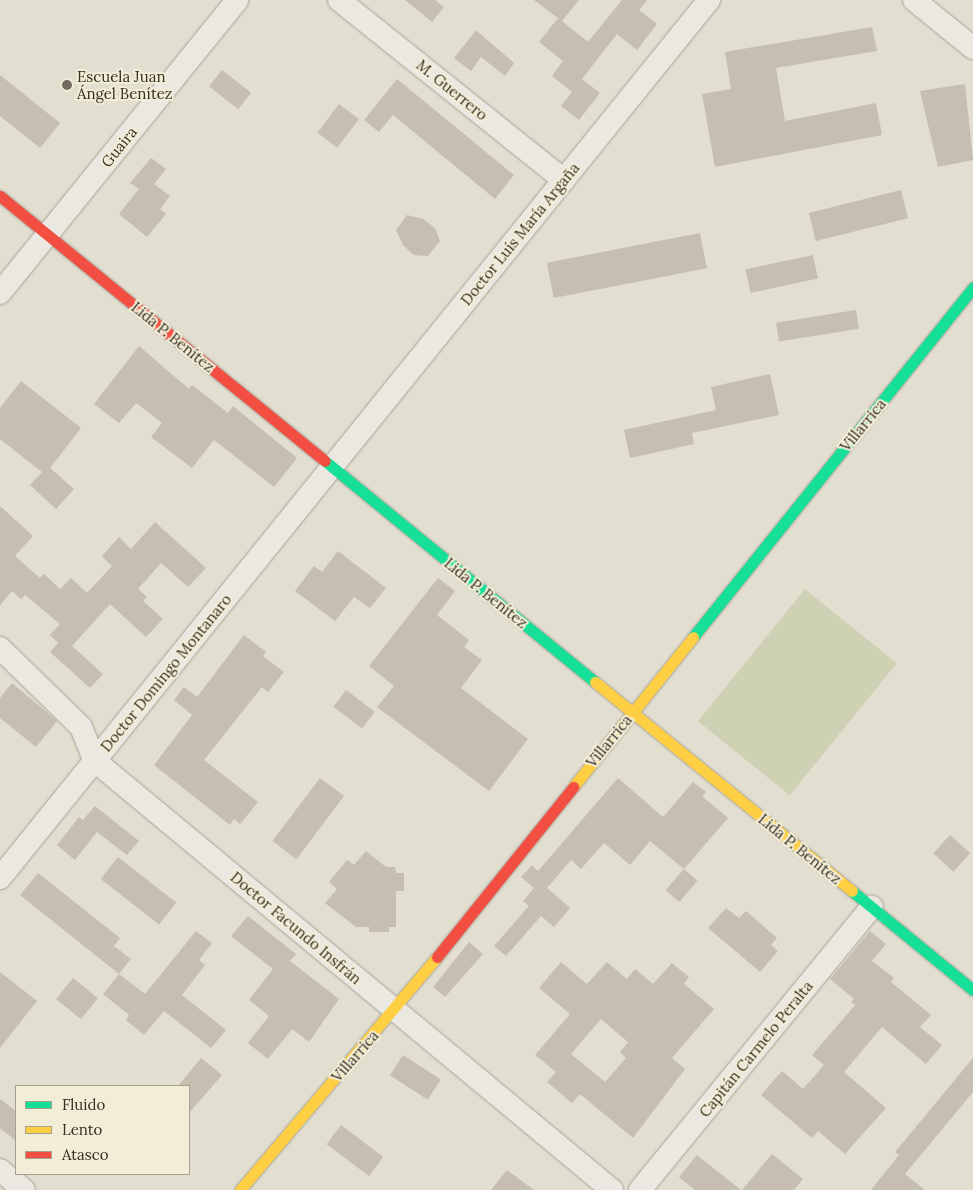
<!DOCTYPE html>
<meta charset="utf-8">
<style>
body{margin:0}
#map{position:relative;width:973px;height:1190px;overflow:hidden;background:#e2ded0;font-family:Lora,serif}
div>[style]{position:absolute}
.green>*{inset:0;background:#ced1b4;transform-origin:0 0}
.building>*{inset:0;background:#c5beb1;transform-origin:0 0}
.roads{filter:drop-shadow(0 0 1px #a8a398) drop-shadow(0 0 1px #a8a398)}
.street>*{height:22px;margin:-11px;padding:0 11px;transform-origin:11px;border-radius:11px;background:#eae8e0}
.fast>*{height:11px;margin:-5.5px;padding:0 5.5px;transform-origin:5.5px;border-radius:5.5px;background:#16e098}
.slow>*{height:11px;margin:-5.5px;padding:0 5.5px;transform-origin:5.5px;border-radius:5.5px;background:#ffcf43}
.jam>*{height:11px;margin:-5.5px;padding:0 5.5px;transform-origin:5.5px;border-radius:5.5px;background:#f24e42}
.dots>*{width:14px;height:14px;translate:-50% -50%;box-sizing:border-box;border:2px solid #f2edd7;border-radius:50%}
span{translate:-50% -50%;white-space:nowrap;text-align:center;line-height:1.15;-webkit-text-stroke:4px #f2edd7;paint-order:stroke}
.poi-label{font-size:15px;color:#362d21}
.left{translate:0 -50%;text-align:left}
.street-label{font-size:15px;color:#362d21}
.legend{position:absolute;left:15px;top:1085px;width:175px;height:90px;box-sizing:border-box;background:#f2edd7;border:1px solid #a7a08e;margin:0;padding:6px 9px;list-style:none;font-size:15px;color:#362d21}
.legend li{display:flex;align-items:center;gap:10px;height:25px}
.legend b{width:25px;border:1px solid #a7a08e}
</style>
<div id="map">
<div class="green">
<div style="left:805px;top:589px;width:118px;height:170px;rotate:39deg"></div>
</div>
<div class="building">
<div style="clip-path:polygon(405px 0,435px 0,444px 7px,432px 22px)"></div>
<div style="clip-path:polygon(534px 0,579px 0,562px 21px)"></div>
<div style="clip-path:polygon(622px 0,647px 0,639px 10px,657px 24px,637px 50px,617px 34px,582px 79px,600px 93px,579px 120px,561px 106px,572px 92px,552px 76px,563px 61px,539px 42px,558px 18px,588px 42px)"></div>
<div style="clip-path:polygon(872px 27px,877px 51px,776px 68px,785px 121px,876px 103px,882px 135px,715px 167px,702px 94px,731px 89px,725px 52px)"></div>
<div style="clip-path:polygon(476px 30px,514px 63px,505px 76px,481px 57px,471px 71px,454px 58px)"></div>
<div style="left:222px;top:70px;width:37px;height:21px;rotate:38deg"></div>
<div style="clip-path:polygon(0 75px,60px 123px,40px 148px,0 116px)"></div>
<div style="clip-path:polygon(397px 79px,514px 175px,495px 199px,393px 115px,379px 132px,364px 120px)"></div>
<div style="clip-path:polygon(965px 84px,973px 160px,938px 167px,920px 91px)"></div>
<div style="left:339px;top:104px;width:25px;height:36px;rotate:37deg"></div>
<div style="clip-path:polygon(151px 158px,166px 169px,154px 184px,170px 196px,160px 209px,166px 214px,147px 237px,119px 214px,139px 189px,130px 183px)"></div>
<div style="left:901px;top:190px;width:29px;height:95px;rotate:76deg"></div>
<div style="clip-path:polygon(407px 215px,423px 219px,435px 228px,440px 241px,428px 256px,414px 255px,403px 245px,396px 230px)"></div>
<div style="left:700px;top:233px;width:36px;height:156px;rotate:79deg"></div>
<div style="left:813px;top:255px;width:24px;height:69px;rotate:78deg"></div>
<div style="left:856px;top:310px;width:19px;height:81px;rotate:81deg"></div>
<div style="clip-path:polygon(139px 346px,189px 389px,192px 385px,228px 413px,233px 406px,297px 458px,274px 487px,214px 440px,192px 468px,151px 437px,162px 423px,136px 403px,119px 423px,94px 404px)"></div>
<div style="clip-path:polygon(770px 374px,779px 415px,692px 433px,694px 444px,630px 458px,624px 430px,716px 410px,711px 387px)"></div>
<div style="clip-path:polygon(21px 381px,81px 428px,50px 468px,74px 489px,56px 509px,30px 485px,42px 472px,0 439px,0 408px)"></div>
<div style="clip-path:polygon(0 506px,33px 536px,15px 556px,40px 578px,44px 574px,60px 589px,71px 578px,87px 593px,112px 566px,102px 556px,119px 537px,131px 549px,155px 522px,206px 568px,188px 587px,161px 563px,138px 589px,147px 597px,143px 601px,163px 619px,146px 637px,110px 604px,72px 646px,103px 674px,90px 688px,50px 652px,58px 643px,50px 635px,60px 624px,25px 595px,21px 599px,12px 591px,0 605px)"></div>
<div style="clip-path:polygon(338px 551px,386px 588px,370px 608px,354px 597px,335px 621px,295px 591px,314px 566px,322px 572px)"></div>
<div style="clip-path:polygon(438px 578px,455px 591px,437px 615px,469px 640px,464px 647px,482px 660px,461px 688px,528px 739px,489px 791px,377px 707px,394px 686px,369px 666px)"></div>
<div style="clip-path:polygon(244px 635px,266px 652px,263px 656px,284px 672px,268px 692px,262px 687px,204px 760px,258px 802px,240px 824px,234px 819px,230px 825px,154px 765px,192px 715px,174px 700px,184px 687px,197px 697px)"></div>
<div style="clip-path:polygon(12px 683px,57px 721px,36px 747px,0 718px,0 698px)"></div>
<div style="left:346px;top:690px;width:36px;height:21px;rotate:37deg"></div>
<div style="left:320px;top:778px;width:30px;height:79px;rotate:37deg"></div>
<div style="clip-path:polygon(618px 778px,663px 817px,693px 782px,706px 792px,702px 796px,728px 818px,684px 869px,650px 841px,630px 865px,604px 843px,581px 869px,571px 860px,547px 888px,570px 908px,554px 927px,541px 916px,506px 956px,494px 946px,529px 906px,523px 901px,534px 888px,521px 877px,532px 865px,538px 871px)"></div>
<div style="clip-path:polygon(95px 806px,139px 841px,127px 855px,97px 832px,75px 860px,57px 845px,79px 817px,83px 820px)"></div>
<div style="left:950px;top:835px;width:27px;height:25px;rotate:42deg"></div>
<div style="clip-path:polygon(366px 851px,386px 867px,395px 867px,396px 873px,404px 873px,404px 891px,396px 891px,396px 927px,389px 927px,389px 932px,369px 932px,369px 927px,356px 927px,325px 903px,337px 889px,329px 882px,347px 860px,354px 865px)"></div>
<div style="left:118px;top:857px;width:74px;height:28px;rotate:38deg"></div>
<div style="left:684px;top:869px;width:18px;height:28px;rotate:41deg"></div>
<div style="clip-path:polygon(38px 873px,120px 938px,114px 946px,131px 959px,119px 974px,20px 895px)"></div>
<div style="clip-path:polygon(726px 908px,739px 918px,746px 911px,777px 938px,771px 945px,778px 951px,760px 972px,708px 928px)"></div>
<div style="clip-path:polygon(248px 916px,296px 954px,290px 961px,339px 999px,309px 1042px,292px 1029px,268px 1059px,248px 1043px,269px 1016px,249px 1000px,273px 969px,231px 936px)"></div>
<div style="clip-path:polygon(196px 931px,212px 943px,199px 960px,205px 965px,182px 995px,226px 1030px,211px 1048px,164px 1011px,144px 1035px,126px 1020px,129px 1015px,103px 994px,119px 974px,145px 994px)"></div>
<div style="clip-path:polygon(870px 931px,886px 944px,872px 961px,894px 978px,891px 982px,931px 1015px,920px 1027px,942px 1045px,926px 1064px,882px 1027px,844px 1072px,886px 1108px,845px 1154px,818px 1131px,812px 1138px,761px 1095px,782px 1071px,803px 1089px,824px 1065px,812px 1055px,855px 1005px,851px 1002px,854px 999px,830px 979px)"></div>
<div style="clip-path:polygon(469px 942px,483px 954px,445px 997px,433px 987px)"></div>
<div style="clip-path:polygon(evenodd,561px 962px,587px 984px,607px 962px,627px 979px,635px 969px,653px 984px,672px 963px,689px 977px,684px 984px,714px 1009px,672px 1058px,685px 1069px,633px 1138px,580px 1094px,572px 1103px,547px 1082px,556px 1072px,535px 1055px,570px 1014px,539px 988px,561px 962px,601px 1019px,628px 1042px,620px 1052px,626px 1058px,605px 1082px,571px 1054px,601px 1019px)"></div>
<div style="clip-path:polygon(0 972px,37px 1001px,0 1048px)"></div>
<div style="left:73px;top:978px;width:32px;height:27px;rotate:39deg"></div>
<div style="left:403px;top:1055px;width:45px;height:24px;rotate:33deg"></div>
<div style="clip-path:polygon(201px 1058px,222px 1075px,189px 1113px,189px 1086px,178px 1086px)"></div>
<div style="clip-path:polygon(973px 1058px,973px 1092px,905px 1174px,925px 1190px,871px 1190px,899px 1155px,895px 1152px)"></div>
<div style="clip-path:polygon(0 1099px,16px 1111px,16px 1141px,0 1128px)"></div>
<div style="left:341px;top:1125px;width:53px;height:24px;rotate:37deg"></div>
<div style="clip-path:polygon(772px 1154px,803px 1179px,794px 1190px,742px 1190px)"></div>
<div style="clip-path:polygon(697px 1155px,741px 1190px,695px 1190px,679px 1177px)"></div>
<div style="clip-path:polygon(507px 1170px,534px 1190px,491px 1190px)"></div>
</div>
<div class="roads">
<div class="street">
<div style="left:339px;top:0;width:288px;rotate:38.7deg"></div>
<div style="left:914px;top:0;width:76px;rotate:39.1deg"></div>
<div style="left:0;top:293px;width:377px;rotate:-51deg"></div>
<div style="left:0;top:648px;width:113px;rotate:44.3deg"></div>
<div style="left:81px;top:727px;width:37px;rotate:68deg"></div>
<div style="left:95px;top:761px;width:672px;rotate:39.69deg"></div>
<div style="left:0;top:878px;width:1129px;rotate:-51.08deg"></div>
<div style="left:0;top:1170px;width:31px;rotate:40deg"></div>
<div style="left:640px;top:1190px;width:366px;rotate:-50.7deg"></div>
</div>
<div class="fast">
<div style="left:325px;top:461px;width:349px;rotate:39.3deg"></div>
<div style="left:693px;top:637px;width:448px;rotate:-51.3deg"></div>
<div style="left:852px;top:891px;width:156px;rotate:39.3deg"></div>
</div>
<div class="slow">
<div style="left:595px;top:682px;width:331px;rotate:39.1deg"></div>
<div style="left:573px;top:787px;width:192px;rotate:-51.3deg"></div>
<div style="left:240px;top:1190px;width:305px;rotate:-49.8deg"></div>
</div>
<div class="jam">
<div style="left:0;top:196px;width:419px;rotate:39.2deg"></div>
<div style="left:437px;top:957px;width:218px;rotate:-51.3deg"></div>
</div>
</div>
<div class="dots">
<div style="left:67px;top:85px;background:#726b5e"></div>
</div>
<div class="poi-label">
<span class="left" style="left:77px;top:85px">Escuela Juan<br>Ángel Benítez</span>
</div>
<div class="street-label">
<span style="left:452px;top:90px;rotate:39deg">M. Guerrero</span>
<span style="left:119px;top:147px;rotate:-51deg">Guaira</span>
<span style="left:520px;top:234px;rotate:-51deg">Doctor Luís María Argaña</span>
<span style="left:173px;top:337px;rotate:39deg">Lida P. Benítez</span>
<span style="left:863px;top:425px;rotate:-51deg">Villarrica</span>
<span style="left:486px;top:593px;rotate:39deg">Lida P. Benítez</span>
<span style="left:166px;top:673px;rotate:-51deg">Doctor Domingo Montanaro</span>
<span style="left:609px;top:741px;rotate:-51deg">Villarrica</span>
<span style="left:800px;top:849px;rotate:39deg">Lida P. Benítez</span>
<span style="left:296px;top:928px;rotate:40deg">Doctor Facundo Insfrán</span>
<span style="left:756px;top:1049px;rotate:-51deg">Capitán Carmelo Peralta</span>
<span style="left:355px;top:1056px;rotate:-49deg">Villarrica</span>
</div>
<ul class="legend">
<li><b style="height:6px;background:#16e098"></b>Fluido</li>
<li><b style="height:6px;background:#ffcf43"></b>Lento</li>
<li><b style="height:6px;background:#f24e42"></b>Atasco</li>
</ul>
</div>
